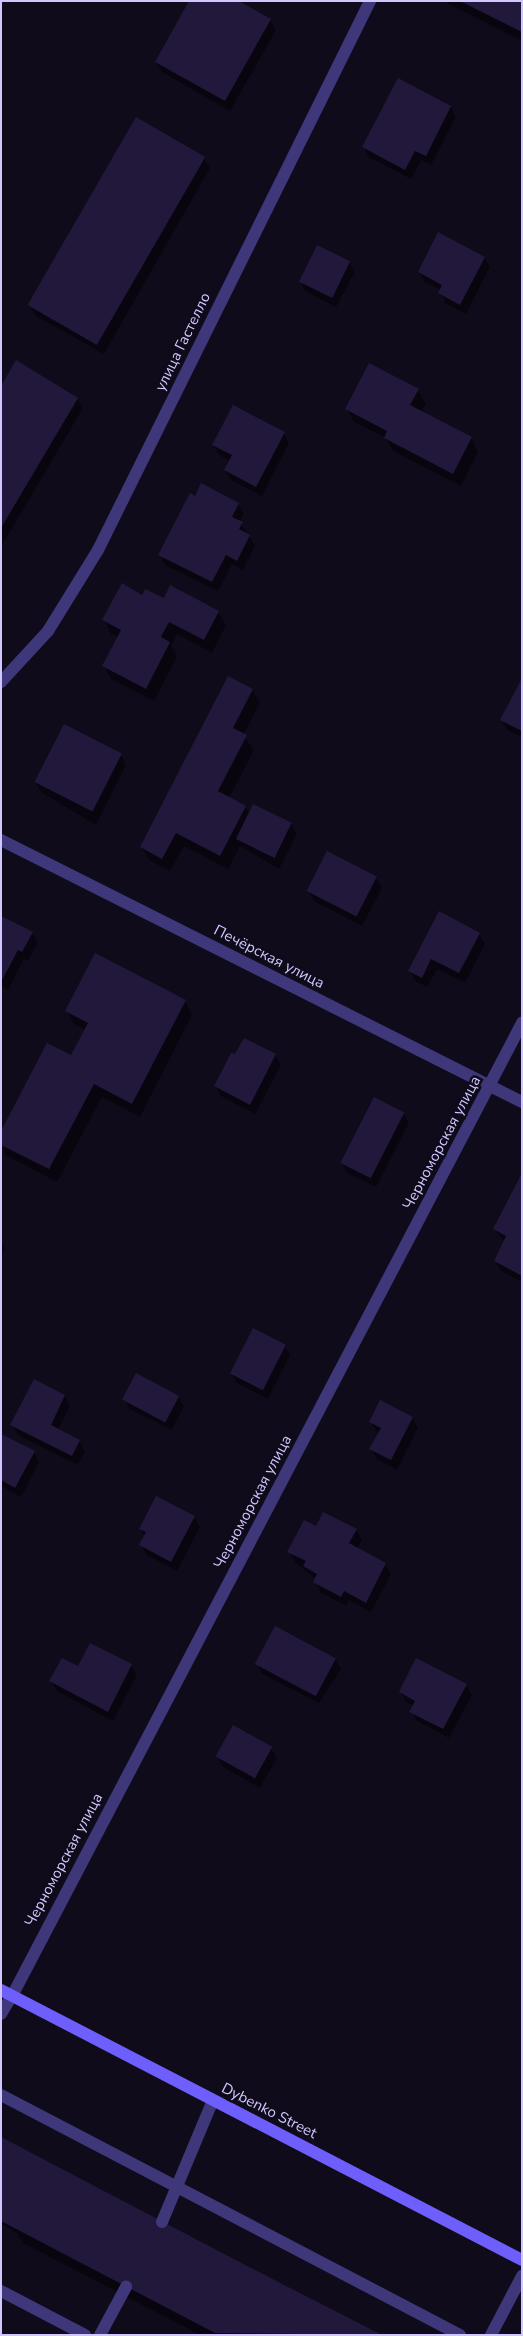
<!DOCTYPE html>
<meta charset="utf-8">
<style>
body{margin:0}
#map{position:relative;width:523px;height:2336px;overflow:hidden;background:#0f0b1b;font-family:"Nunito Sans",sans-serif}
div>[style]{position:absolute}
.shadow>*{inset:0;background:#0007}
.building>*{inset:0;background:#22183c;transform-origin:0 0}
.service>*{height:12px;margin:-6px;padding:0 6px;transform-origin:6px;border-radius:6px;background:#3e377a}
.minor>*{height:12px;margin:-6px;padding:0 6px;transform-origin:6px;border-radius:6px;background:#3e377a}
.secondary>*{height:12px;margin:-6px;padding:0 6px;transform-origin:6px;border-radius:6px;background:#6e5ffc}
span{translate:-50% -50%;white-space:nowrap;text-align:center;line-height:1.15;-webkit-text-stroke:5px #0f0b1b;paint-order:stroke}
.street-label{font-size:15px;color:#d1c7fe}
.frame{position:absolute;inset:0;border:2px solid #d1c7fe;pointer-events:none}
</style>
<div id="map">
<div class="shadow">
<div style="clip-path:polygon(443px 1px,522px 1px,522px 41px)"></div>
<div style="clip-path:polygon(270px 20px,276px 30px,230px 111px,162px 72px,156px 62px)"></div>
<div style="clip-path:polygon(451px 107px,456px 117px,431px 165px,421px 160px,411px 179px,369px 157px,363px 147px)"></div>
<div style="clip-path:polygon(204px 158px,210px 168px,104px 354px,36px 316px,30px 306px)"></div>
<div style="clip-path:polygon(484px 257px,490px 267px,466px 314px,445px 303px,441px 290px,425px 282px,419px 272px)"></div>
<div style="clip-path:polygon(349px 262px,355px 272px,336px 307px,305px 291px,300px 281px)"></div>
<div style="clip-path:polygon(1px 388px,77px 398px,83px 408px,1px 547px)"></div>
<div style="clip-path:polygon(418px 390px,426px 404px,421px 412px,471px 438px,478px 452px,461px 486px,393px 451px,386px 438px,354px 422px,347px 409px)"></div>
<div style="clip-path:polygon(284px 433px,289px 443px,262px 496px,231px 480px,225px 470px,230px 461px,219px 455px,213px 445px)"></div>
<div style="clip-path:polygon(238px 504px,244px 514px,240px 522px,255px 546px,243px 570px,232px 564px,218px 591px,165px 565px,160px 555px)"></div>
<div style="clip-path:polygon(143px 596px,218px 612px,226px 625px,212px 653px,177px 634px,171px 646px,177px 657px,154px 701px,111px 679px,104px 666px,119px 637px,111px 634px,104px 620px)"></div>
<div style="clip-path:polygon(522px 680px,522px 737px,507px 730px,501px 720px)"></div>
<div style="clip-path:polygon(252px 690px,260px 703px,243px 735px,254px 750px,229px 798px,245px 807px,250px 814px,291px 824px,297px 834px,279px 869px,240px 846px,228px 869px,184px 846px,170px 871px,149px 860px,141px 847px)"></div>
<div style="clip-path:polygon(121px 755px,126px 765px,96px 825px,41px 792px,35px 782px)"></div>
<div style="clip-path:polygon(376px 878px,382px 888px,362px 926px,314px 901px,308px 891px)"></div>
<div style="clip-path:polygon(439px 913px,479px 934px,485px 944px,465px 983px,437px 969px,427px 987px,415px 981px,410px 971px)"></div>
<div style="clip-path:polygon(1px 918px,32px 933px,38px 943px,28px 961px,24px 959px,8px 990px,1px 986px)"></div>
<div style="clip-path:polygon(185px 1001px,192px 1015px,140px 1117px,102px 1097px,57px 1182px,5px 1155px,1px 1134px,72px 1057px,86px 1030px,74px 1024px,67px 1011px)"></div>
<div style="clip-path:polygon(275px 1055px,281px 1065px,255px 1114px,221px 1096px,216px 1086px)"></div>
<div style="clip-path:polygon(403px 1113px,409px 1123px,376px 1187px,347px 1173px,342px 1163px)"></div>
<div style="clip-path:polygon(522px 1177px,522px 1282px,501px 1271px,495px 1261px,505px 1242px,494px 1229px)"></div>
<div style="clip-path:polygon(1px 1242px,5px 1249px,1px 1256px)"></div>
<div style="clip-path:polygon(285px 1346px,290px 1355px,268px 1399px,237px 1383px,231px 1373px)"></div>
<div style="clip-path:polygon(35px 1380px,65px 1396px,70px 1406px,58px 1430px,79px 1441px,85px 1451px,78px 1465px,18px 1435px,12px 1425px)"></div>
<div style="clip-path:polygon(178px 1396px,184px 1406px,172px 1430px,130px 1409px,124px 1399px)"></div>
<div style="clip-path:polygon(412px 1418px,418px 1428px,397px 1470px,377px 1459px,371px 1449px,379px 1433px,370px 1422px)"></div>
<div style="clip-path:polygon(1px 1435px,34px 1452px,39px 1462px,21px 1497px,1px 1486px)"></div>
<div style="clip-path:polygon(194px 1517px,200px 1527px,177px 1571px,147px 1555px,141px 1545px,145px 1537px,140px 1529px)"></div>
<div style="clip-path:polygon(316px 1528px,356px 1530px,362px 1540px,357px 1549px,385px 1564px,391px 1574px,371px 1612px,349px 1600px,346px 1606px,320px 1592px,316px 1579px,295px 1562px,289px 1552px)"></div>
<div style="clip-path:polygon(275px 1628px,335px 1659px,341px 1669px,319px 1703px,262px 1674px,257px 1664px)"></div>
<div style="clip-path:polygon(131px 1665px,137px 1675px,113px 1721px,57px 1691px,51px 1681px,78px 1668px)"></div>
<div style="clip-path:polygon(466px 1685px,472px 1695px,449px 1738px,417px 1721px,411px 1712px,414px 1706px,406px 1702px,400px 1692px)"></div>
<div style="clip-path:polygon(271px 1748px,277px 1758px,260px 1788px,223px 1767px,217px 1757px)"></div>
<div style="clip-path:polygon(1px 2139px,379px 2335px,200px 2335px,23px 2243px,17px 2233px,1px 2224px)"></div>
</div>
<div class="building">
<div style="clip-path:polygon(189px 1px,239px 1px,271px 19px,225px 101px,155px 62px)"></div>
<div style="clip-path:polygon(460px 1px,522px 1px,522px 32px)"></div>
<div style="clip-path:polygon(398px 78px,451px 106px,426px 156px,415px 151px,405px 170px,362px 147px)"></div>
<div style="left:136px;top:117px;width:80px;height:217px;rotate:30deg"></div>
<div style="clip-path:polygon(438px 232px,485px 257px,460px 305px,438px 293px,442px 285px,418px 272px)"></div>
<div style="left:317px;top:245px;width:37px;height:41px;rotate:26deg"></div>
<div style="clip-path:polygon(16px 360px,78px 398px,1px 528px,1px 386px)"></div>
<div style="clip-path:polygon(369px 363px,419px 389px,410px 405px,472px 437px,453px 474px,384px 438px,387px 431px,345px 409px)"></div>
<div style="clip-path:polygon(233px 405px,285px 432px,256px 487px,224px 470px,232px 455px,212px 445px)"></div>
<div style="clip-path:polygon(201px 483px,239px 503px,232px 517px,243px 522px,239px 529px,250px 535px,237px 561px,226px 555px,212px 582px,158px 555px,190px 493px,195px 496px)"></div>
<div style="clip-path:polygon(122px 583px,142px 595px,145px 589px,164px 598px,170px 585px,219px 611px,204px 640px,169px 622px,161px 637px,170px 642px,146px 689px,102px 666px,121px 630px,102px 620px)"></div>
<div style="clip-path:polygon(228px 676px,253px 689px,233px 728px,247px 735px,218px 791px,246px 806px,220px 856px,176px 833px,162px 859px,140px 847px)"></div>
<div style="clip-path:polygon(522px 678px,522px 731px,500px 720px)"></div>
<div style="left:64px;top:724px;width:65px;height:65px;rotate:27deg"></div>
<div style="left:253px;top:804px;width:43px;height:39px;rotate:26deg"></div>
<div style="left:327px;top:851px;width:56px;height:45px;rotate:27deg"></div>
<div style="clip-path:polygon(439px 911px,480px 933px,459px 973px,431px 959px,422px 978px,408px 971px)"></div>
<div style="clip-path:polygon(1px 916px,33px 932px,22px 952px,18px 950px,1px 982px)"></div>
<div style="clip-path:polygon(95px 953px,186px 1000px,132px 1104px,94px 1084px,49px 1169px,1px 1145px,1px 1131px,47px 1043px,71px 1055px,88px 1023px,65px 1011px)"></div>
<div style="clip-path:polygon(244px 1038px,276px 1054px,250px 1105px,214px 1086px,231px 1053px,235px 1054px)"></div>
<div style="left:374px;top:1097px;width:34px;height:74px;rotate:27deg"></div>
<div style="clip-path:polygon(522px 1173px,522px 1276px,494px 1261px,506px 1236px,493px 1229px)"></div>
<div style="left:253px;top:1328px;width:37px;height:51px;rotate:27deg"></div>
<div style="left:136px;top:1373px;width:49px;height:30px;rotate:28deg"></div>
<div style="clip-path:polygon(34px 1379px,65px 1395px,51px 1425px,80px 1440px,72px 1456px,10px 1425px)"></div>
<div style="clip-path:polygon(380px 1400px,413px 1417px,391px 1460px,369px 1449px,381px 1428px,369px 1422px)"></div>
<div style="clip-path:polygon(1px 1434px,35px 1451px,15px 1488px,1px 1480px)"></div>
<div style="clip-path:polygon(156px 1496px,195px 1516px,171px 1562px,139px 1545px,146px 1532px,139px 1529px)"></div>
<div style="clip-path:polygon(323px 1512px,357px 1529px,349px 1543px,386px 1563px,366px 1603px,344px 1591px,341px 1597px,313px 1582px,317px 1574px,303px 1566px,306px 1561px,287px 1552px,304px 1520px,316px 1526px)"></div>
<div style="left:275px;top:1626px;width:69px;height:43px;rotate:28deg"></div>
<div style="clip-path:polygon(90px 1643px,132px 1664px,108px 1712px,49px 1681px,62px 1658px,78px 1666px)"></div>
<div style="clip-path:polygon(416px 1658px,467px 1684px,443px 1729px,409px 1712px,415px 1701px,399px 1692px)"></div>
<div style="left:233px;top:1725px;width:45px;height:36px;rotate:29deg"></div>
<div style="clip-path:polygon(1px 2137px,249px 2267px,382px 2335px,215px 2333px,1px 2221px)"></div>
</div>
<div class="service">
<div style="left:1px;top:2014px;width:21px;rotate:-59deg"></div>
<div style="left:1px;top:2095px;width:518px;rotate:27.6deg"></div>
<div style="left:162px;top:2222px;width:132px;rotate:-67.3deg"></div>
<div style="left:1px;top:2291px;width:95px;rotate:27.6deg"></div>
<div style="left:100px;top:2335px;width:55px;rotate:-61.6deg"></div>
</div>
<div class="minor">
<div style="left:1px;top:682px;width:69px;rotate:-47.3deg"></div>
<div style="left:48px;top:631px;width:95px;rotate:-58.3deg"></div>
<div style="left:98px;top:550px;width:613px;rotate:-63.64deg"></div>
<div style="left:1px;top:840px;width:583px;rotate:26.7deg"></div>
<div style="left:12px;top:1996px;width:1099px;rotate:-62.34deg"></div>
<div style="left:491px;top:2335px;width:67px;rotate:-62.3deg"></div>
</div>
<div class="secondary">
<div style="left:1px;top:1990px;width:587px;rotate:27.39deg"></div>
</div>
<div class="street-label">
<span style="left:183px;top:342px;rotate:-64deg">улица Гастелло</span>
<span style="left:269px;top:957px;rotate:27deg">Печёрская улица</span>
<span style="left:442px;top:1143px;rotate:-62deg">Черноморская улица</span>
<span style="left:253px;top:1502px;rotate:-62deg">Черноморская улица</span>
<span style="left:64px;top:1860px;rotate:-62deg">Черноморская улица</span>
<span style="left:269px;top:2111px;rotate:27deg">Dybenko Street</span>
</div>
<div class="frame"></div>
</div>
